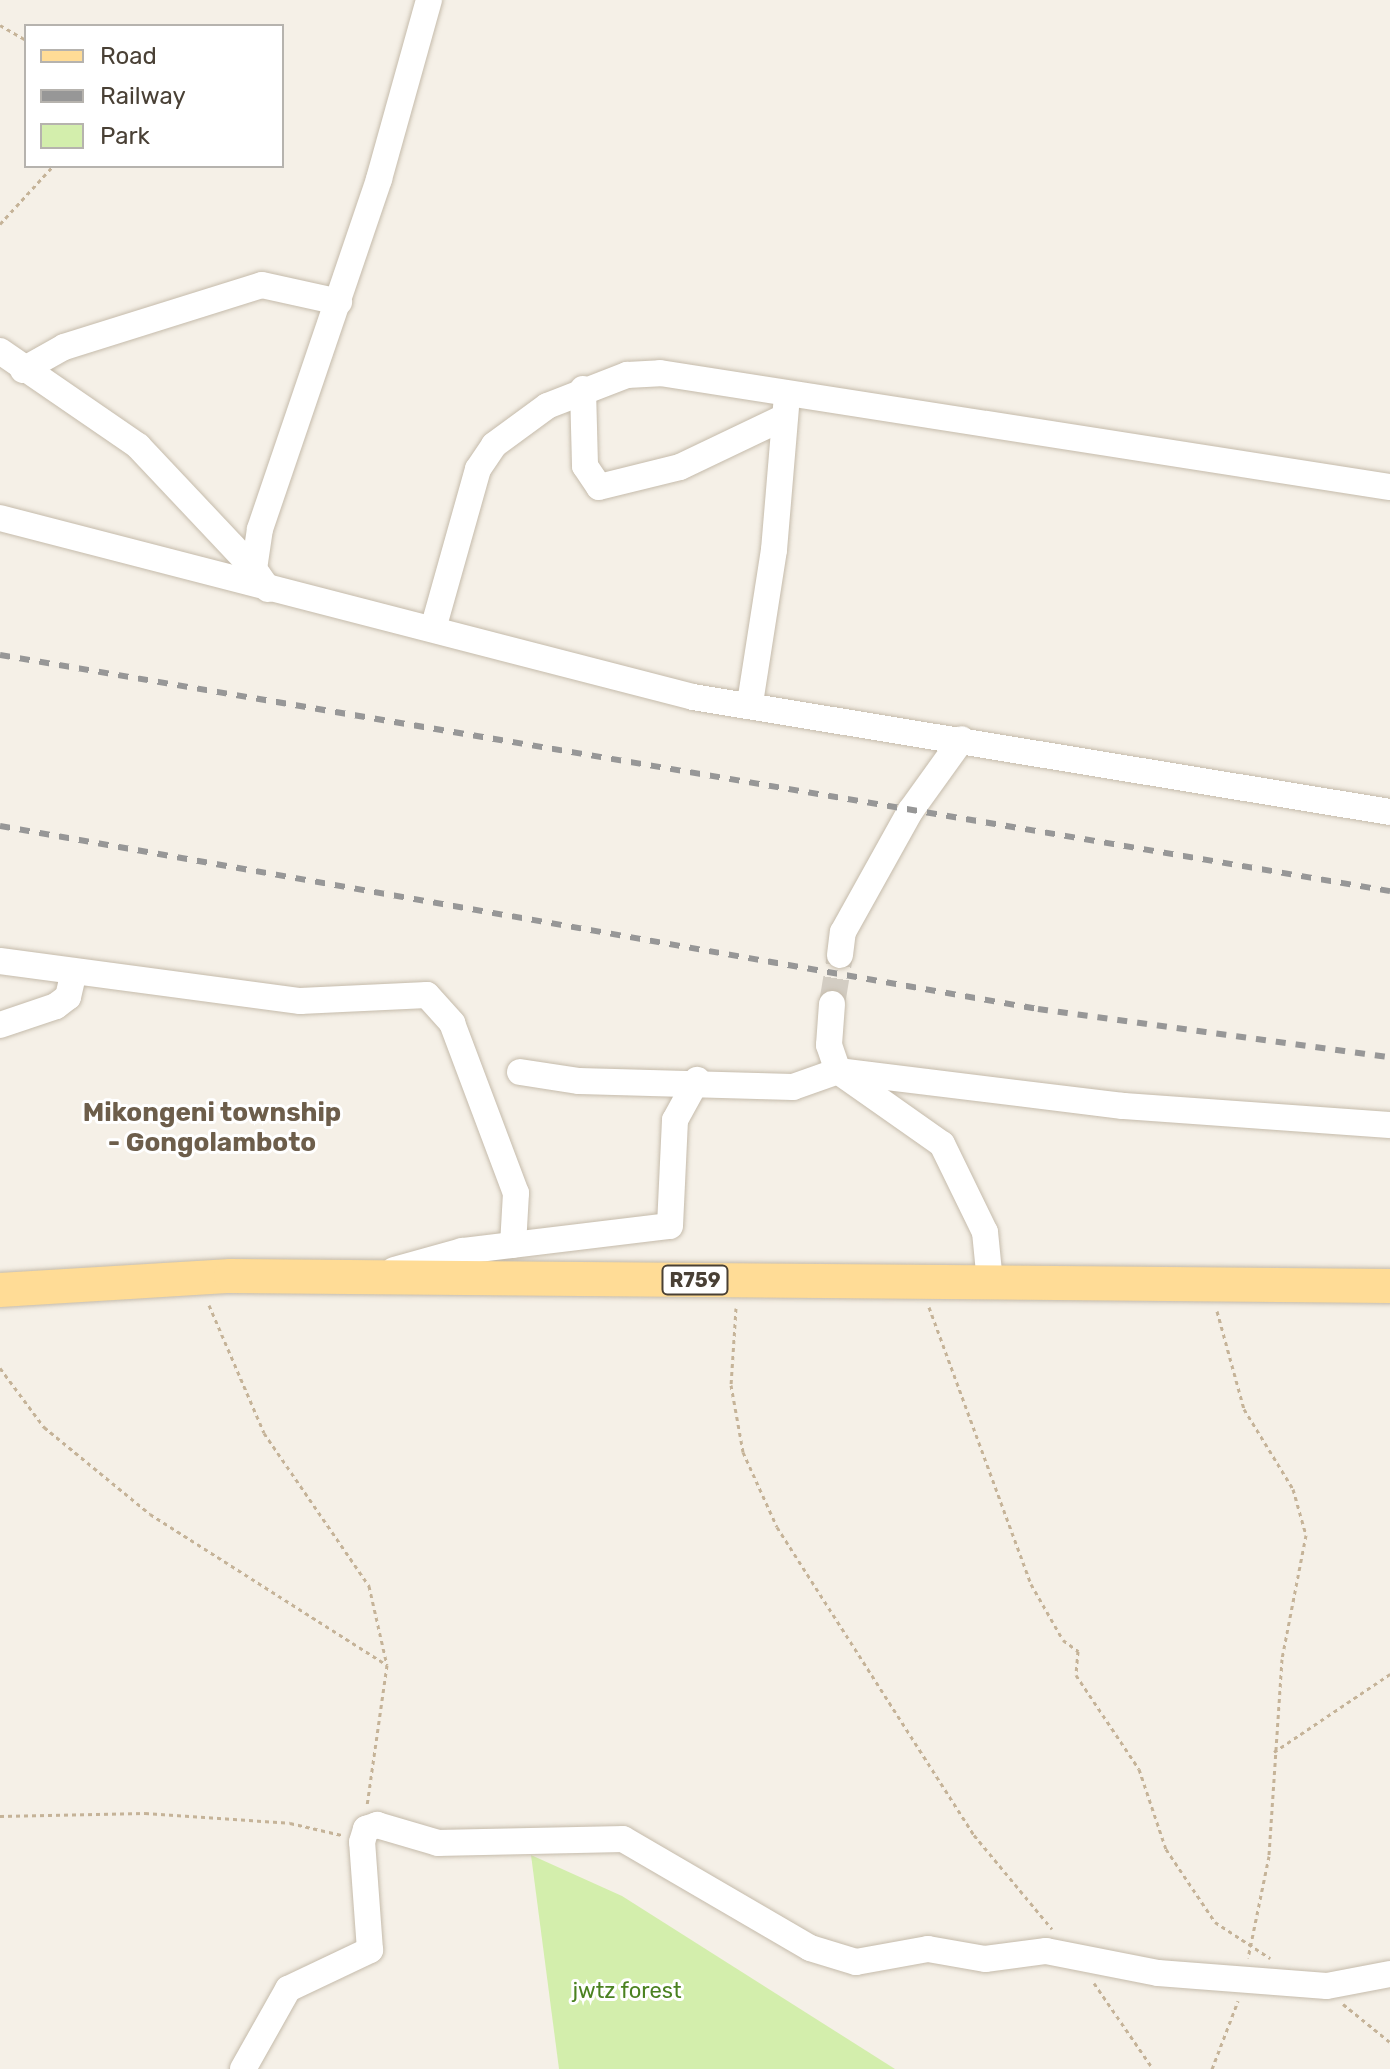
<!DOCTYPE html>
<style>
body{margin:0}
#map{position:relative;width:1390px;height:2069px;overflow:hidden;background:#f5f0e7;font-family:Rubik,sans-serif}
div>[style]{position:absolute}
.green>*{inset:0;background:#d3eeac}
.minor-tunnel>*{height:26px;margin-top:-13px;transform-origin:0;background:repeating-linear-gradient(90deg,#d3cdc3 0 26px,transparent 0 39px)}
.path>*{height:3px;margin-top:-1.5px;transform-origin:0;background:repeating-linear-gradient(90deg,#c5b398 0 4px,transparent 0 8px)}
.roads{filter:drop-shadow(0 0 2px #c5bbab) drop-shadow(0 0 2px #c5bbab)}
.minor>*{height:26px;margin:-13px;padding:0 13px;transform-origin:13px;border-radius:13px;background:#fff}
.major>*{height:34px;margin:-17px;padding:0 17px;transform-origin:17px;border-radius:17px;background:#ffdc96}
.rail>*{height:6px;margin-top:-3px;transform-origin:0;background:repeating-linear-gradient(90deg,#979797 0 10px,transparent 0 20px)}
span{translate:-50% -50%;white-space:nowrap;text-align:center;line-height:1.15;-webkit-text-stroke:6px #fff;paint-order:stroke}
.shield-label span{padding:2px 6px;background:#fff;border:2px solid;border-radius:6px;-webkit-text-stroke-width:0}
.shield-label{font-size:20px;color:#494035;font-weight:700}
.park-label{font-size:22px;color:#4b8221}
.quarter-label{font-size:26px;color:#6d5e4b;font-weight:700}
.legend{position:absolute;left:24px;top:24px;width:260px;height:144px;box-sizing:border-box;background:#fff;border:2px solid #b6b3ae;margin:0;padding:10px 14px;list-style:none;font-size:24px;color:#494035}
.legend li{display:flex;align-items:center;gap:16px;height:40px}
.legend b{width:40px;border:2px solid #b6b3ae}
</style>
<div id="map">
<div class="green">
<div style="clip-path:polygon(531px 1855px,622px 1896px,895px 2069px,559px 2069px)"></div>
</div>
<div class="minor-tunnel">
<div style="left:832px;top:1004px;width:50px;rotate:-80.7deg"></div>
</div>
<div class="path">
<div style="left:0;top:25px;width:30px;rotate:30deg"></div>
<div style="left:0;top:224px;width:79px;rotate:-47.6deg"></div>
<div style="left:209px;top:1305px;width:139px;rotate:66.7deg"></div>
<div style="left:264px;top:1433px;width:186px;rotate:55.5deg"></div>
<div style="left:369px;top:1586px;width:81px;rotate:77.2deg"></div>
<div style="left:387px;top:1665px;width:141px;rotate:98.1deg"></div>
<div style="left:929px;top:1307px;width:295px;rotate:69.8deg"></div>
<div style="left:1031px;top:1584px;width:64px;rotate:60.3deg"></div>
<div style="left:1063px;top:1640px;width:19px;rotate:36deg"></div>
<div style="left:1078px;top:1651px;width:24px;rotate:95deg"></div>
<div style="left:1076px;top:1675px;width:113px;rotate:56.2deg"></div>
<div style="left:1139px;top:1769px;width:84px;rotate:71.4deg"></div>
<div style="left:1166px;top:1849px;width:88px;rotate:56.1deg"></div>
<div style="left:1215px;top:1922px;width:66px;rotate:33.2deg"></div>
<div style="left:736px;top:1308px;width:77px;rotate:93.7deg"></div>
<div style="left:731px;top:1385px;width:68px;rotate:79.8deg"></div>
<div style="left:743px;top:1452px;width:82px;rotate:65.6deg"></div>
<div style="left:777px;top:1527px;width:366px;rotate:57.4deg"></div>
<div style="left:974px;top:1835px;width:122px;rotate:50.3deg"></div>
<div style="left:1217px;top:1311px;width:102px;rotate:74.6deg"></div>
<div style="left:1244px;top:1409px;width:94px;rotate:58.5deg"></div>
<div style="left:1293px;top:1489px;width:48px;rotate:74.2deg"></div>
<div style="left:1306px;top:1535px;width:126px;rotate:101deg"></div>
<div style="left:1282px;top:1659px;width:197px;rotate:93.8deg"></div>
<div style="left:1269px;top:1856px;width:104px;rotate:101.6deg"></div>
<div style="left:0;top:1368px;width:74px;rotate:53.3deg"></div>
<div style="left:44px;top:1427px;width:137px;rotate:39.4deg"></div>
<div style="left:150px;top:1514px;width:281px;rotate:32.5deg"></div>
<div style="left:1274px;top:1752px;width:140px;rotate:-33.9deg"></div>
<div style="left:0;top:1816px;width:145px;rotate:-1.2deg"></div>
<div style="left:145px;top:1813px;width:145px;rotate:3.9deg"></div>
<div style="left:290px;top:1823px;width:53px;rotate:13deg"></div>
<div style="left:1094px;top:1983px;width:104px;rotate:55.5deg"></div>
<div style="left:1343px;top:2004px;width:60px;rotate:39deg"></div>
<div style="left:1212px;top:2069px;width:73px;rotate:-69.1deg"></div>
</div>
<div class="roads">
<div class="minor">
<div style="left:0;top:351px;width:168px;rotate:34.5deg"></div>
<div style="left:138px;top:446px;width:169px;rotate:46.7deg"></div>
<div style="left:23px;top:370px;width:47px;rotate:-29.3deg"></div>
<div style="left:64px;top:347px;width:207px;rotate:-17.4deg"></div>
<div style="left:262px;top:285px;width:79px;rotate:12.4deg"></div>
<div style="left:583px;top:389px;width:77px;rotate:88.5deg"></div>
<div style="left:585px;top:466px;width:25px;rotate:56deg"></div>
<div style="left:599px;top:487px;width:83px;rotate:-13.9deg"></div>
<div style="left:680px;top:467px;width:116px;rotate:-25.5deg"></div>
<div style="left:0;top:518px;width:716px;rotate:14.48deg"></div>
<div style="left:693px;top:697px;width:706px;rotate:9.37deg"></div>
<div style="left:268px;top:589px;width:24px;rotate:-125deg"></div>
<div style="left:254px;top:569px;width:40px;rotate:-81.5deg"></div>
<div style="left:260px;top:529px;width:370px;rotate:-71.2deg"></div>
<div style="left:379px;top:179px;width:186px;rotate:-74.4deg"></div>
<div style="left:433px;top:629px;width:166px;rotate:-74.3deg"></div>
<div style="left:478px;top:469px;width:29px;rotate:-56deg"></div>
<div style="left:494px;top:445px;width:66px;rotate:-36.3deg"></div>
<div style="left:547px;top:406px;width:86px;rotate:-21.2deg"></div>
<div style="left:627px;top:375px;width:33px;rotate:-3deg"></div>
<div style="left:660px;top:373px;width:739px;rotate:8.88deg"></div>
<div style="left:750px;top:703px;width:155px;rotate:-81.1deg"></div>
<div style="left:774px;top:550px;width:156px;rotate:-85.2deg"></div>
<div style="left:840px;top:955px;width:23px;rotate:-83deg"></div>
<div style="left:843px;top:932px;width:140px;rotate:-60.9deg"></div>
<div style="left:911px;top:810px;width:87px;rotate:-54.3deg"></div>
<div style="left:0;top:961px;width:303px;rotate:7.6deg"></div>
<div style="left:300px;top:1001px;width:127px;rotate:-2.7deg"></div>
<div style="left:427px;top:995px;width:38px;rotate:48deg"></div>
<div style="left:452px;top:1023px;width:182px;rotate:69.4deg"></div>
<div style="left:516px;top:1193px;width:52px;rotate:93.3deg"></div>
<div style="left:832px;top:1004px;width:41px;rotate:94.2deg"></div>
<div style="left:829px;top:1045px;width:28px;rotate:71deg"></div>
<div style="left:838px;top:1071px;width:127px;rotate:35.1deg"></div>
<div style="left:942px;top:1144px;width:98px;rotate:64deg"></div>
<div style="left:985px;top:1232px;width:50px;rotate:84.3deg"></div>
<div style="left:0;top:1025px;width:59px;rotate:-18.7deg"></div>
<div style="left:56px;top:1006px;width:15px;rotate:-37deg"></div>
<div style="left:68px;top:997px;width:23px;rotate:-77deg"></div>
<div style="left:520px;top:1072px;width:60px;rotate:8.7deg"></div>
<div style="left:579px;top:1081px;width:214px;rotate:1.6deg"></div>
<div style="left:793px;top:1087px;width:48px;rotate:-19.6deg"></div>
<div style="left:838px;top:1071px;width:287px;rotate:7deg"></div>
<div style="left:1123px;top:1106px;width:268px;rotate:4.1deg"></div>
<div style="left:394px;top:1270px;width:71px;rotate:-15.6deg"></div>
<div style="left:462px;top:1251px;width:209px;rotate:-6.9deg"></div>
<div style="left:670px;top:1226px;width:106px;rotate:-87.3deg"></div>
<div style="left:675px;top:1120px;width:46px;rotate:-61.2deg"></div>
<div style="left:243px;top:2069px;width:92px;rotate:-60.6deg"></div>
<div style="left:288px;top:1989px;width:91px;rotate:-25.4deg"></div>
<div style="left:370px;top:1950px;width:108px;rotate:-94.2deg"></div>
<div style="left:362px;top:1842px;width:14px;rotate:-73deg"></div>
<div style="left:366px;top:1829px;width:12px;rotate:-20deg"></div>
<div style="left:377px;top:1825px;width:64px;rotate:16.4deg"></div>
<div style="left:438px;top:1843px;width:185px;rotate:-1.2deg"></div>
<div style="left:623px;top:1839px;width:216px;rotate:30.2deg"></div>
<div style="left:810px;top:1948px;width:48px;rotate:16.9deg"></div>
<div style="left:856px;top:1962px;width:73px;rotate:-10.2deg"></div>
<div style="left:928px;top:1949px;width:58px;rotate:10deg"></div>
<div style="left:985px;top:1959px;width:62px;rotate:-7.5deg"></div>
<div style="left:1046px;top:1951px;width:114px;rotate:11.1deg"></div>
<div style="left:1158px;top:1973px;width:169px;rotate:4.4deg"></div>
<div style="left:1327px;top:1986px;width:64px;rotate:-10.8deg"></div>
</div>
<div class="major">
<div style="left:0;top:1290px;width:231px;rotate:-3.5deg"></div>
<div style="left:231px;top:1276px;width:1159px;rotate:0.49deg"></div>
</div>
</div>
<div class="rail">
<div style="left:0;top:655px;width:1410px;rotate:9.64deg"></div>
<div style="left:0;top:826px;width:1054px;rotate:10deg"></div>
<div style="left:1038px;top:1009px;width:355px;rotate:7.8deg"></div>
</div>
<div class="shield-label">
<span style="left:695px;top:1280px">R759</span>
</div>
<div class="park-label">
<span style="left:627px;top:1991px">jwtz forest</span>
</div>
<div class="quarter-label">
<span style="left:212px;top:1128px">Mikongeni township<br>- Gongolamboto</span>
</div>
<ul class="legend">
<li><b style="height:10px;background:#ffdc96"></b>Road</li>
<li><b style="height:10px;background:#979797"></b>Railway</li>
<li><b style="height:22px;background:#d3eeac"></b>Park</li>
</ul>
</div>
